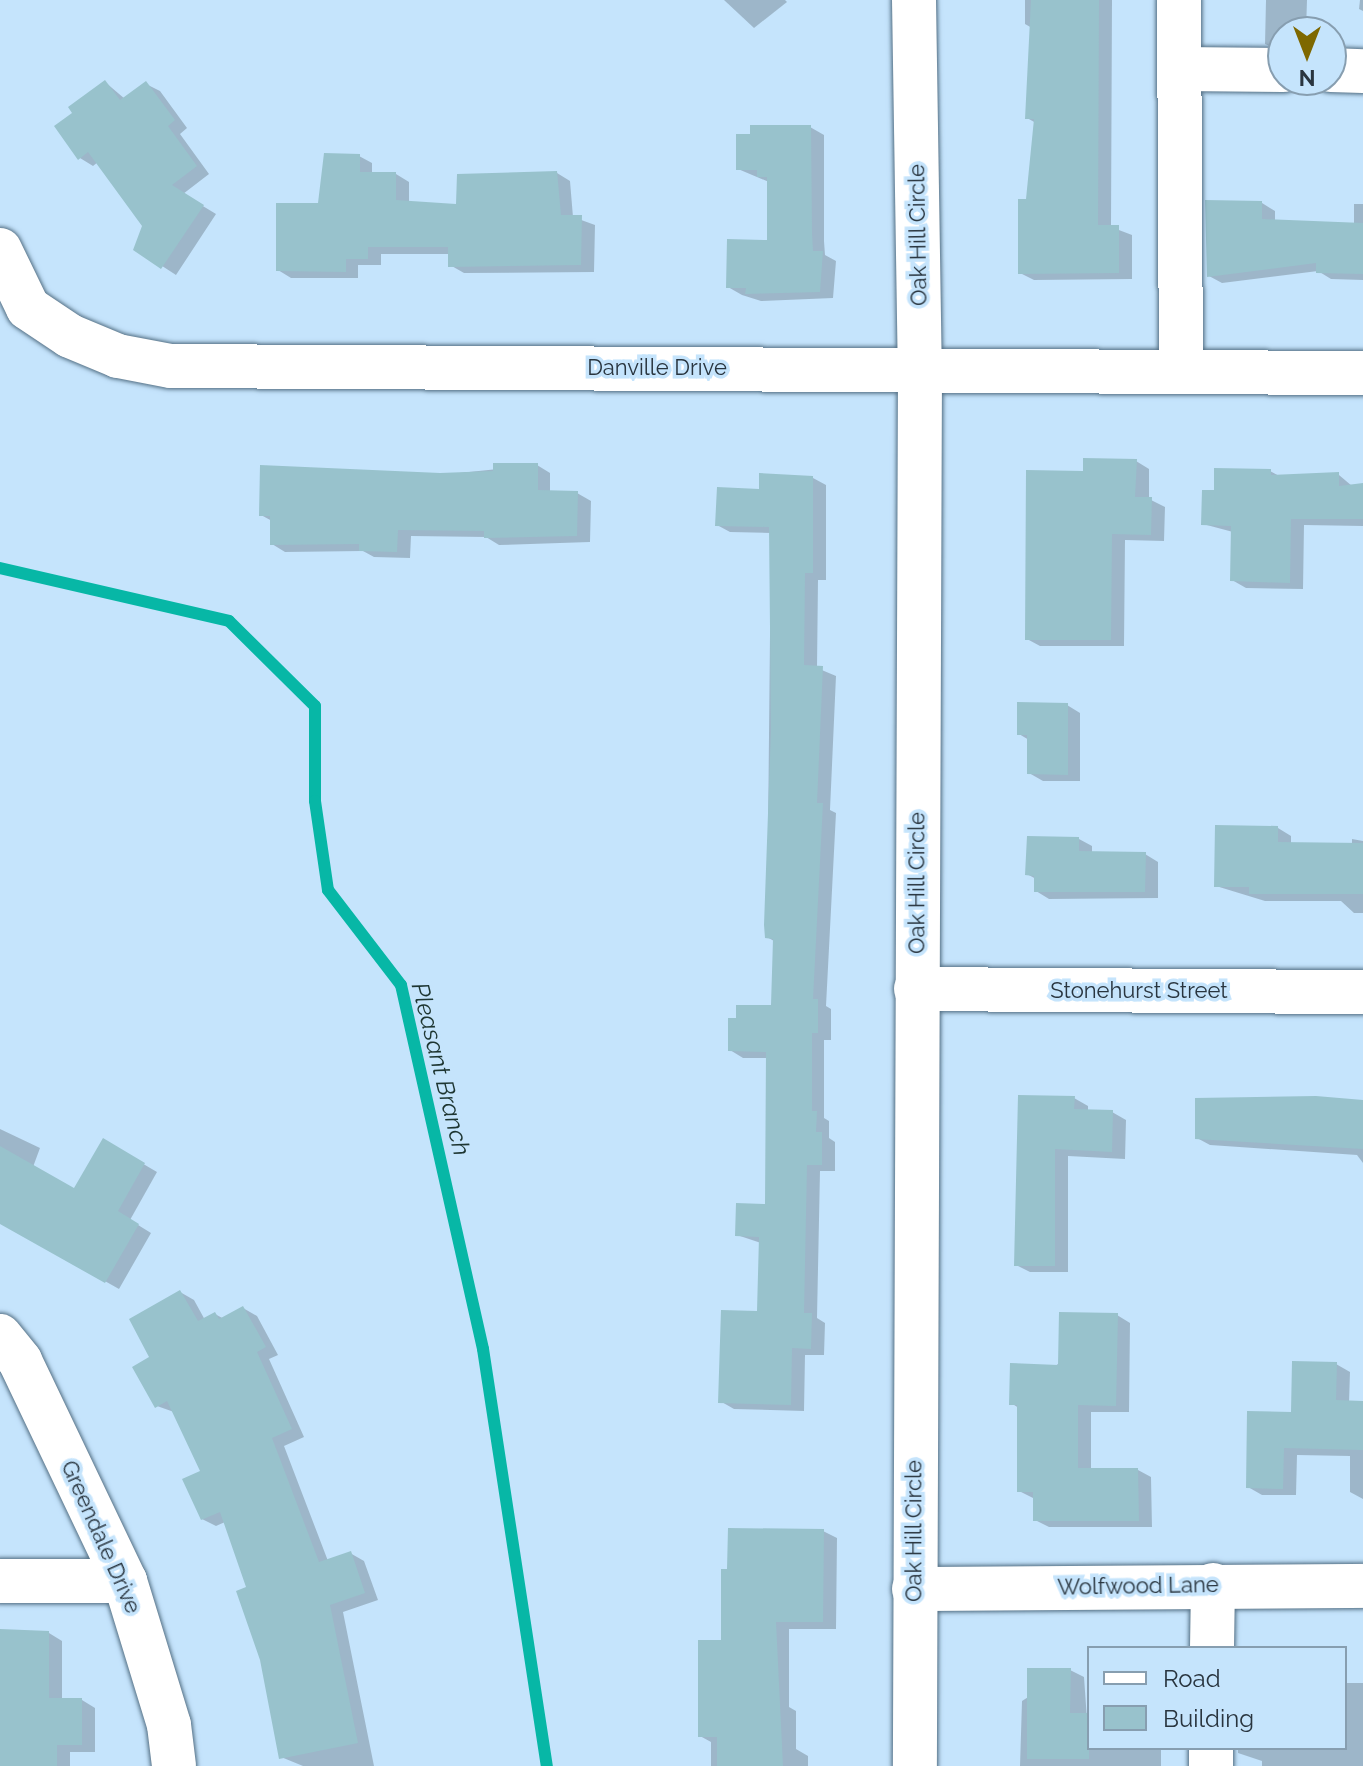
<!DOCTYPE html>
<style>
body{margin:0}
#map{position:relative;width:1363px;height:1766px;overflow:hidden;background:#c5e4fc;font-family:Raleway,sans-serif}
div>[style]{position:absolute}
.shadow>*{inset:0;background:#0003}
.stream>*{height:12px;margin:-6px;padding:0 6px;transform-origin:6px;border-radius:6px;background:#07b7a6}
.building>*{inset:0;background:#98c2cc}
.roads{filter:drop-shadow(0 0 2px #547085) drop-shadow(0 0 2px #547085)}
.minor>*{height:44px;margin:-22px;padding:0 22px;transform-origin:22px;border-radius:22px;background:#fff}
span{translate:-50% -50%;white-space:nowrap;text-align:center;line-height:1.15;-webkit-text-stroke:7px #c5e4fc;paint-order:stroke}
.street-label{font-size:22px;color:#29353f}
.water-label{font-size:24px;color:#1d3531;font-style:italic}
.legend{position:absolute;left:1087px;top:1646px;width:260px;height:104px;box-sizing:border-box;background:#c5e4fc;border:2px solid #879eb0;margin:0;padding:10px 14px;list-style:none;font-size:24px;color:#29353f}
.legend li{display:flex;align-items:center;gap:16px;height:40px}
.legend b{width:40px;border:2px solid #879eb0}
.north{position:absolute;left:1267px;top:16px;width:80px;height:80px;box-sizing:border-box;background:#c5e4fc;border:2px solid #879eb0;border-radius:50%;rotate:180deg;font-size:22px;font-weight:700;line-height:32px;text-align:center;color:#29353f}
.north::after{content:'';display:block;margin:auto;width:28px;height:36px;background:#7e6800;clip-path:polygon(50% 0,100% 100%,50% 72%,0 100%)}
</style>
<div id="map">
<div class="shadow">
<div style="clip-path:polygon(724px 0,785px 0,787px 2px,754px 28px)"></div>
<div style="clip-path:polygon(1025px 0,1112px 0,1111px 227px,1132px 235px,1132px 279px,1034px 280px,1020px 273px,1036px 123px,1027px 118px,1032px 28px,1025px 24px)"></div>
<div style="clip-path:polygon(1266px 0,1307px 0,1306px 32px,1283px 32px,1283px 52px,1265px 44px)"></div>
<div style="clip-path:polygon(1360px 0,1363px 0,1363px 11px,1359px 9px)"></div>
<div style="clip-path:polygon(105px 82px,125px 99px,146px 84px,160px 91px,187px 128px,180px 134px,209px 174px,183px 194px,216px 214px,176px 275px,136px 249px,145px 226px,98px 162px,93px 166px,80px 158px,75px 114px)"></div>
<div style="clip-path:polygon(810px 127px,824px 135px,824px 241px,825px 255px,836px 261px,833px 298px,761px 301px,742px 295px,728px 287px,769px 242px,769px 182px,738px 169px)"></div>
<div style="clip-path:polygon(359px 156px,372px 163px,372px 174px,396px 174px,409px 182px,409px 203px,458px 206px,557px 173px,570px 181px,573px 217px,595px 225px,594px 272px,464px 273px,450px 265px,450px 254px,381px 254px,381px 265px,358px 265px,358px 278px,291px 278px,278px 270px)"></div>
<div style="clip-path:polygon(1262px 203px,1275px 211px,1275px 222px,1354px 225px,1354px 204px,1363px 204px,1363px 280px,1331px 279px,1318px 271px,1222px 283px,1209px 276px)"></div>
<div style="clip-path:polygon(1136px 461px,1149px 469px,1149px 499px,1165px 507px,1164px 541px,1125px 540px,1124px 646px,1040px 646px,1027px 639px,1085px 474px)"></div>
<div style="clip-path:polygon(537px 465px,550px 473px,550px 493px,577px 493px,591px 501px,590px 542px,499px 545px,486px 537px,411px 536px,410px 558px,374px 557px,363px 551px,285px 552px,272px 544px,272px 521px,261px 515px,440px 475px)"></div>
<div style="clip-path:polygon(1270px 471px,1281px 477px,1339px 475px,1352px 486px,1363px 484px,1363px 526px,1304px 525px,1303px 589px,1246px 588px,1232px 580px,1233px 532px,1203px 524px,1216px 492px)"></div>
<div style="clip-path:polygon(813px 478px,826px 485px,826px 580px,818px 580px,817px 668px,836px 676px,830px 810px,836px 813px,826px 1006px,831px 1009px,831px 1040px,824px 1040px,824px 1118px,829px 1121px,829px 1138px,835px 1142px,835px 1171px,820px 1171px,817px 1318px,825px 1323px,824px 1355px,805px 1355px,804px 1411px,734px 1409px,720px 1401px,759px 1313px,761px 1243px,737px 1235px,767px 1206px,768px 1058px,743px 1058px,730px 1050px,773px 1007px,774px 941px,767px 937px,771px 533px,730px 532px,717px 525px,760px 491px)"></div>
<div style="clip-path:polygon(1067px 705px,1080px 713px,1080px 781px,1043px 781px,1029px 773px,1029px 740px,1019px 734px)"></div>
<div style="clip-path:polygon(1278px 828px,1291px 836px,1291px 844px,1352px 845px,1352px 839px,1363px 841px,1363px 913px,1354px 913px,1341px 901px,1265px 901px,1216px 886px)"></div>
<div style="clip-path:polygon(1079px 839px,1092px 846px,1092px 853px,1145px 854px,1158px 862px,1158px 898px,1049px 899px,1036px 891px,1036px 879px,1027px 874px)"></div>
<div style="clip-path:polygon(1020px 1097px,1074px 1098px,1088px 1106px,1088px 1112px,1112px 1112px,1126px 1120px,1125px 1159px,1068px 1156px,1068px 1272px,1030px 1272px,1016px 1265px)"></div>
<div style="clip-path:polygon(1363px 1102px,1363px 1163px,1357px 1155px,1210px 1145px,1197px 1138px)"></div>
<div style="clip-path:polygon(0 1129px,40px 1148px,33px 1167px,75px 1191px,104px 1141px,157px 1172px,130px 1220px,151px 1233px,119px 1289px,48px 1249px,0 1211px)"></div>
<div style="clip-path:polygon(180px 1292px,194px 1300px,205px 1320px,215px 1314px,224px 1319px,243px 1308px,257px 1316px,278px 1355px,269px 1359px,304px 1437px,284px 1446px,328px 1561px,350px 1553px,364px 1561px,378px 1600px,343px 1612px,374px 1766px,303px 1766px,281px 1757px,249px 1588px,225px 1522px,216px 1526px,202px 1519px,202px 1472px,174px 1412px,157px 1406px,152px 1357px)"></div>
<div style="clip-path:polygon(1117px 1315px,1130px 1323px,1129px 1412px,1091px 1412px,1091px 1470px,1138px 1470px,1151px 1477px,1152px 1527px,1049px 1527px,1035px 1520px,1035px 1499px,1019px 1491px,1019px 1408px,1011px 1403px)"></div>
<div style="clip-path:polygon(1336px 1364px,1350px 1372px,1349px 1403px,1363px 1403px,1363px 1499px,1350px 1492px,1350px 1456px,1297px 1455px,1296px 1495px,1262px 1495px,1248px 1487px,1293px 1414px)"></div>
<div style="clip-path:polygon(823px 1531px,837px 1538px,836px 1629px,789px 1629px,789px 1707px,796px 1711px,796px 1749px,808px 1756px,808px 1766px,711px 1766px,711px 1742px,700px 1736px,723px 1642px,729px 1571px)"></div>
<div style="clip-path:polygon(49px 1633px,62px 1641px,62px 1700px,82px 1700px,95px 1708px,95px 1752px,70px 1752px,70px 1766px,0 1766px)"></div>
<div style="clip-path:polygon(1070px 1670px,1084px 1677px,1089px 1748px,1161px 1748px,1161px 1766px,1020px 1766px,1022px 1701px)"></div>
<div style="clip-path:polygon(1345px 1683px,1363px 1683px,1363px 1766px,1262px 1766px,1262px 1761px,1238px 1753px,1238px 1748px,1345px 1748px)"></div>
</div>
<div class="stream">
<div style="left:0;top:568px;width:235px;rotate:13deg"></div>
<div style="left:229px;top:621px;width:121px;rotate:44.7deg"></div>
<div style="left:315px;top:706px;width:95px;rotate:90deg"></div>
<div style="left:315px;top:801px;width:90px;rotate:81.7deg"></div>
<div style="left:328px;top:890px;width:120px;rotate:52.5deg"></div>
<div style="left:401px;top:985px;width:373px;rotate:77.3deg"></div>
<div style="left:483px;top:1349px;width:422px;rotate:81.3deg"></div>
</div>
<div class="building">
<div style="clip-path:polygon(1031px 0,1099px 0,1098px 225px,1119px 225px,1119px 273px,1018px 274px,1018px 199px,1026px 199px,1034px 119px,1025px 119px)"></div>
<div style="clip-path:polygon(105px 80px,120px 100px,146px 81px,175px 120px,168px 126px,197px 166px,172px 185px,204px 205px,161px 269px,133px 250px,142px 226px,88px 152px,78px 160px,54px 126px,72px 113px,68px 107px)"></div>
<div style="clip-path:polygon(750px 125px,811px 125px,812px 233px,813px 251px,823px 251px,820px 292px,745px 294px,746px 288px,726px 288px,727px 239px,767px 240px,767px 177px,757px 177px,757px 170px,736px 170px,736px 134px,750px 134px)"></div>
<div style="clip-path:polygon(324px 153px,360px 154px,360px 172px,396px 172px,396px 200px,456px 204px,457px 174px,557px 171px,561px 215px,582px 215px,581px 265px,448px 267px,448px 247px,368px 247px,368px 259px,346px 259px,346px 272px,276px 271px,276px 203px,318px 203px)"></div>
<div style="clip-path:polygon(1205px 200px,1262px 201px,1262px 219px,1363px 223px,1363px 274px,1316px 273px,1316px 263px,1207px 277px)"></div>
<div style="clip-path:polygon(1083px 458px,1137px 459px,1135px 497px,1152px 497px,1151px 535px,1112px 534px,1111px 640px,1025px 640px,1026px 470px,1083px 471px)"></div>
<div style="clip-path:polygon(493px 463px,538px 463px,538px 490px,578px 491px,577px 536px,484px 538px,484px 531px,398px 530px,397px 552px,359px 551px,359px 544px,270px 545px,270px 516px,259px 516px,260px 465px,440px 473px,493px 471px)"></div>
<div style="clip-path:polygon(1214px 468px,1271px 469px,1271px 475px,1339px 472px,1339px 486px,1363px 483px,1363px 519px,1291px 519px,1290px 583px,1230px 581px,1231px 526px,1201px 525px,1202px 490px,1214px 490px)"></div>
<div style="clip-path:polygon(759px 473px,813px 476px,813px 573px,805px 573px,804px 665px,823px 666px,817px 803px,823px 803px,813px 999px,818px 999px,818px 1033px,812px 1033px,812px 1111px,817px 1111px,816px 1132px,822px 1132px,822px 1165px,807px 1165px,804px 1313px,812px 1313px,811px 1349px,792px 1348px,791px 1405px,718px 1403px,721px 1310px,757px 1311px,759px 1237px,735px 1236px,736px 1203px,765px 1204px,766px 1052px,728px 1051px,728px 1018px,736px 1018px,736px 1005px,771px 1005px,773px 939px,765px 938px,764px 925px,771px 730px,769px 527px,715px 526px,717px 487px,759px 489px)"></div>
<div style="clip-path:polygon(1017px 702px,1068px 703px,1068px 775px,1027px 774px,1027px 735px,1017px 735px)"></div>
<div style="clip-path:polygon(1215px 825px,1278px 826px,1278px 842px,1363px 843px,1363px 894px,1249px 894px,1249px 887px,1214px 887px)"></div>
<div style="clip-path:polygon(1027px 836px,1079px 837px,1079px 851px,1146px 852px,1145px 892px,1034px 892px,1034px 876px,1025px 875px)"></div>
<div style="clip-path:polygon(1018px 1095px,1075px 1096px,1074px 1109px,1113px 1110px,1112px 1152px,1055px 1149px,1055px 1266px,1014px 1266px)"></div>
<div style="clip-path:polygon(1316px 1096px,1363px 1100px,1363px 1149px,1195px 1139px,1195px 1098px)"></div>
<div style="clip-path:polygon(103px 1138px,145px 1163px,118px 1211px,139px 1224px,105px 1283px,0 1224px,0 1146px,74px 1188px)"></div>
<div style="clip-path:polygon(180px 1290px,198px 1321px,215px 1312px,219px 1319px,243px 1306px,266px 1347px,257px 1352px,292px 1429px,272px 1438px,319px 1562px,351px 1551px,365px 1593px,330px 1605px,358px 1743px,279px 1759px,260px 1660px,236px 1591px,246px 1587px,220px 1512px,201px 1520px,182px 1479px,200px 1471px,167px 1401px,155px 1408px,132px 1367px,149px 1357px,129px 1319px)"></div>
<div style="clip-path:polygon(1059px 1312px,1118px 1313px,1116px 1406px,1078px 1405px,1078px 1468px,1138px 1468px,1139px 1521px,1033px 1521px,1033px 1492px,1017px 1492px,1017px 1405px,1009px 1405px,1010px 1363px,1058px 1365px)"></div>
<div style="clip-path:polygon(1292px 1361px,1337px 1362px,1336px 1400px,1363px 1401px,1363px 1450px,1284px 1448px,1283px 1489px,1246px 1488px,1247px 1411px,1291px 1412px)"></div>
<div style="clip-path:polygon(728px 1528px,824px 1529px,823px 1622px,776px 1622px,783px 1766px,717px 1766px,717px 1737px,698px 1737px,698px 1640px,721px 1640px,721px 1569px,727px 1569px)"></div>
<div style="clip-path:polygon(0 1629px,49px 1631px,49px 1698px,82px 1698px,82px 1745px,57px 1745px,57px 1766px,0 1766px)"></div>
<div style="clip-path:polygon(1027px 1668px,1071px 1668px,1070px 1713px,1089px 1713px,1089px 1759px,1027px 1759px)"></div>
</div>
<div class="roads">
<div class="minor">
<div style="left:914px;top:0;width:370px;rotate:89.1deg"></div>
<div style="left:920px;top:370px;width:1396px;rotate:90.21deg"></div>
<div style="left:1179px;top:0;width:372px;rotate:89.7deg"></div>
<div style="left:1180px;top:69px;width:103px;rotate:0.6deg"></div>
<div style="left:1331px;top:70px;width:32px;rotate:2deg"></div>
<div style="left:0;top:250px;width:64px;rotate:64.2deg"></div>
<div style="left:28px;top:308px;width:50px;rotate:33.7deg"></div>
<div style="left:70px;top:336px;width:52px;rotate:22.6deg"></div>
<div style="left:118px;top:356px;width:54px;rotate:10.7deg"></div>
<div style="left:171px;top:366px;width:1192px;rotate:0.34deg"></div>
<div style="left:916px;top:989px;width:447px;rotate:0.4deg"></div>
<div style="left:0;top:1336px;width:32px;rotate:51deg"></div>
<div style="left:20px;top:1361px;width:244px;rotate:64.5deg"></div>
<div style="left:125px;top:1581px;width:151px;rotate:73deg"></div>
<div style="left:169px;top:1725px;width:41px;rotate:83deg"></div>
<div style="left:0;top:1581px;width:125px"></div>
<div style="left:914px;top:1589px;width:449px;rotate:-0.4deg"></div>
<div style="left:1212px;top:1648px;width:63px;rotate:-89.1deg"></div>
<div style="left:1211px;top:1766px;width:18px;rotate:-90deg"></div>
</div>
</div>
<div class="street-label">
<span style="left:918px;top:235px;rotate:-91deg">Oak Hill Circle</span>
<span style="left:657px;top:368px">Danville Drive</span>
<span style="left:917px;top:883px;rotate:-90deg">Oak Hill Circle</span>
<span style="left:1139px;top:991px">Stonehurst Street</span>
<span style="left:914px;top:1531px;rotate:-90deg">Oak Hill Circle</span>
<span style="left:101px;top:1537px;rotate:66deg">Greendale Drive</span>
<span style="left:1138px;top:1586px;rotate:-1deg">Wolfwood Lane</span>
</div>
<div class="water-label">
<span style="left:441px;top:1069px;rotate:76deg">Pleasant Branch</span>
</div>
<ul class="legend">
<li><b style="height:10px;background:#fff"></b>Road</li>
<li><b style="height:22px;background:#98c2cc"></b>Building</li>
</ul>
<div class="north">N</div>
</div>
